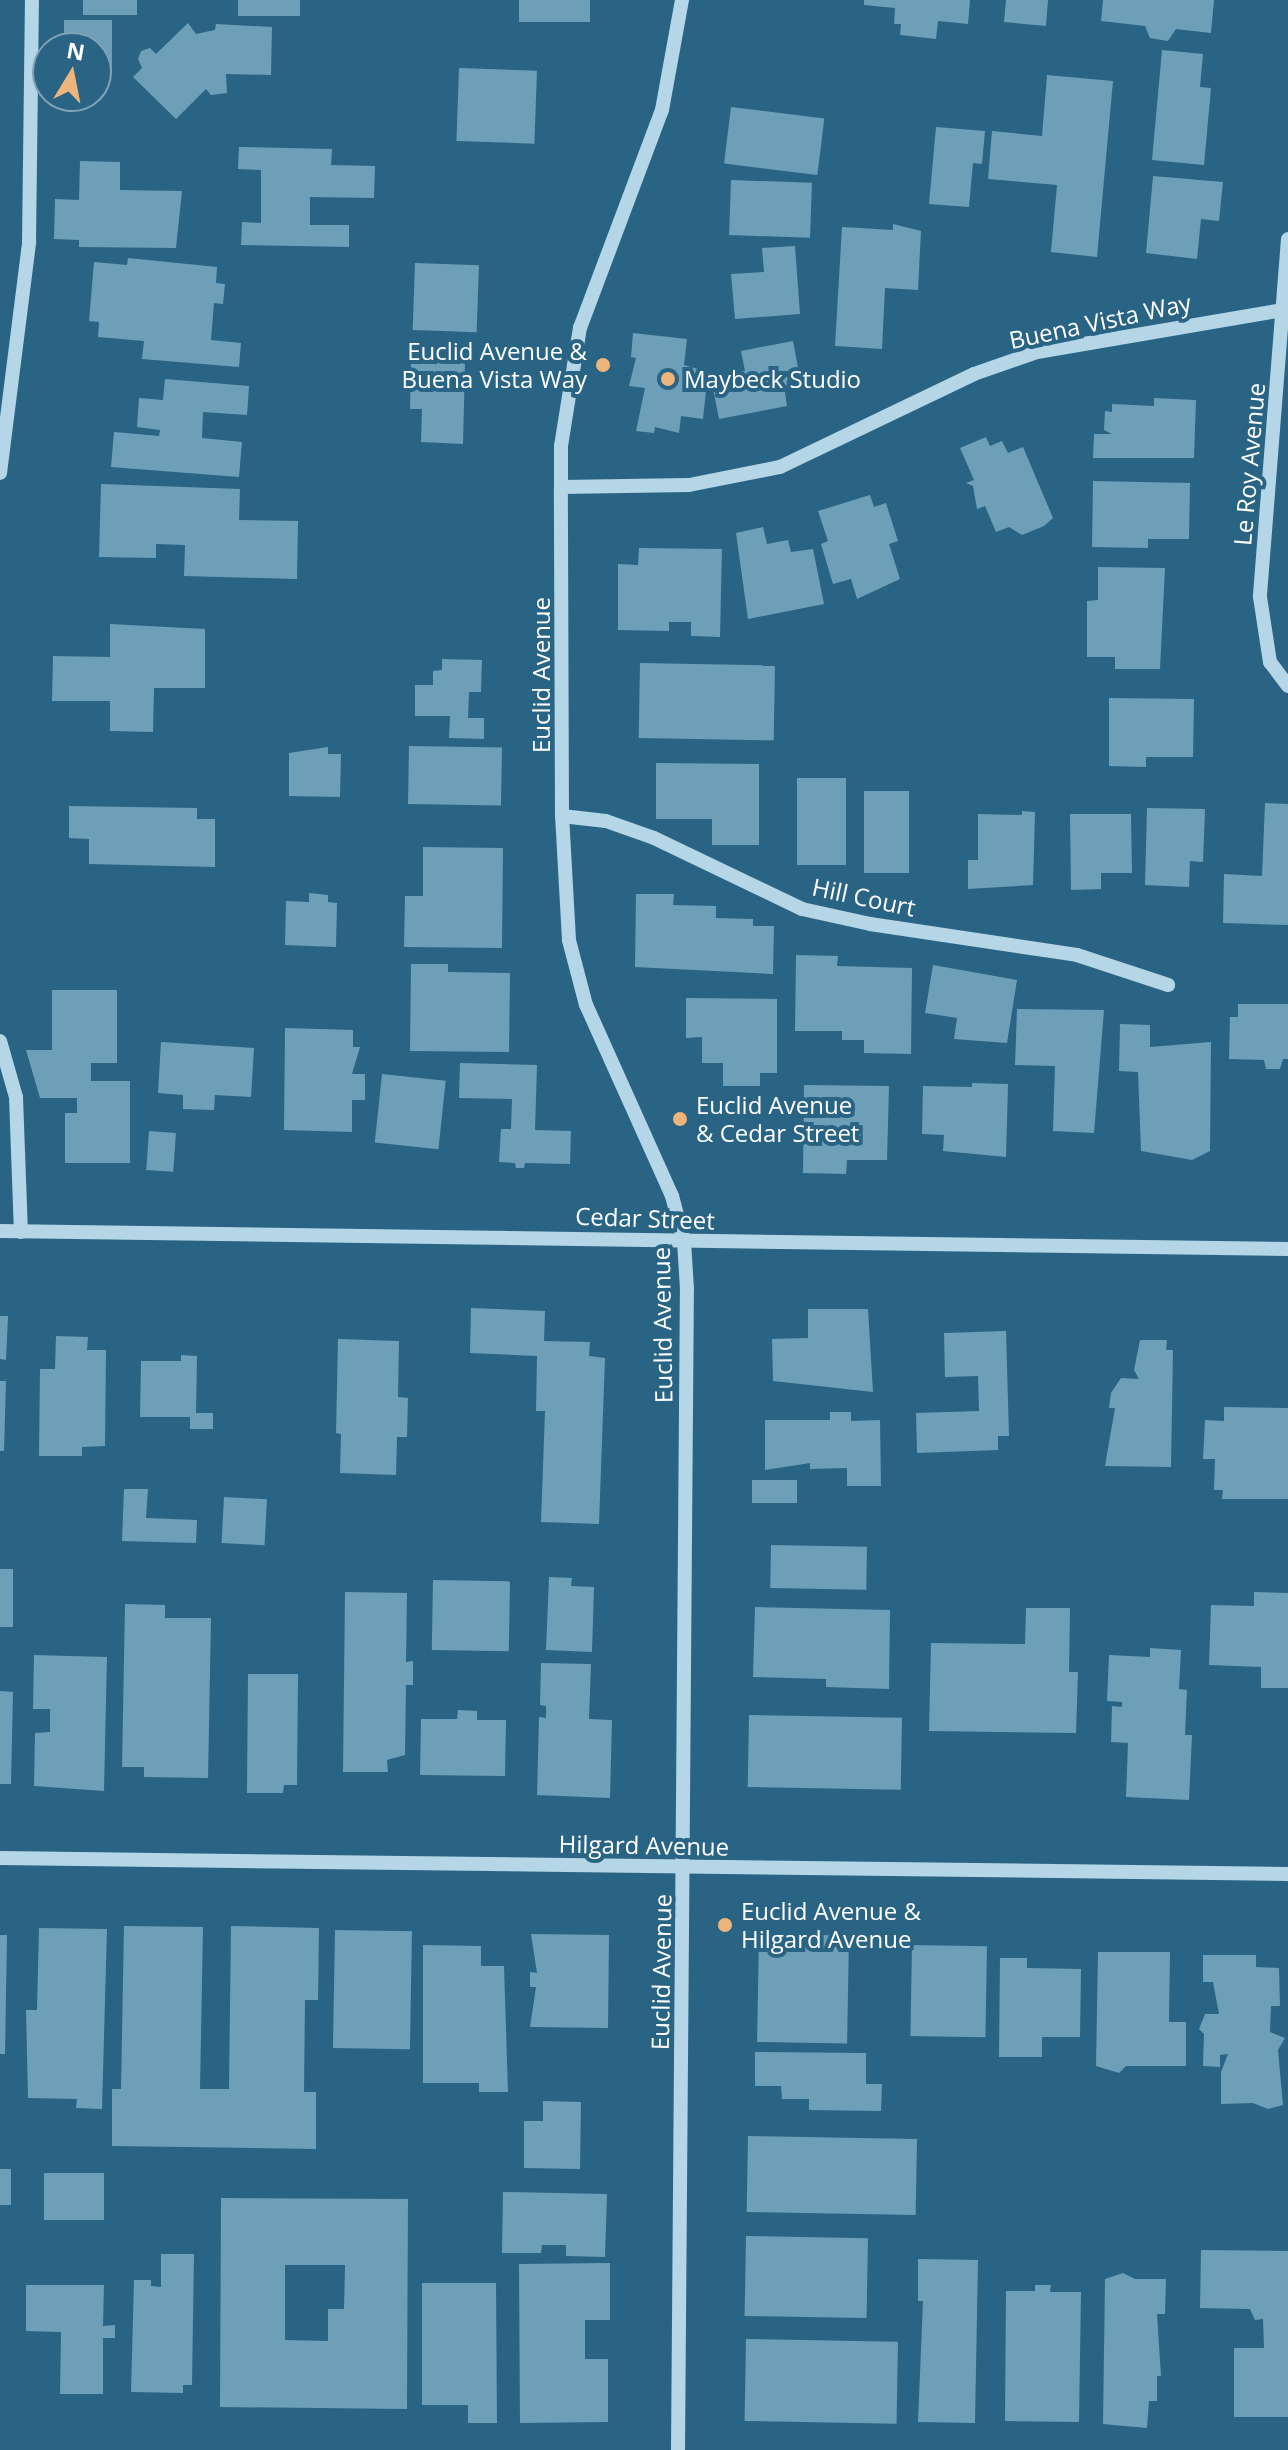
<!DOCTYPE html>
<style>
body{margin:0}
#map{position:relative;width:1288px;height:2450px;overflow:hidden;background:#2a6484;font-family:"Open Sans",sans-serif}
div>[style]{position:absolute}
.building>*{inset:0;background:#6e9fb9;transform-origin:0 0}
.minor>*{height:14px;margin:-7px;padding:0 7px;transform-origin:7px;border-radius:7px;background:#b4d6e6}
.dots>*{width:22px;height:22px;translate:-50% -50%;box-sizing:border-box;border:4px solid #2a6484;border-radius:50%}
span{translate:-50% -50%;white-space:nowrap;text-align:center;line-height:1.15;-webkit-text-stroke:8px #2a6484;paint-order:stroke}
.street-label{font-size:24px;color:#fff}
.poi-label{font-size:24px;color:#fff}
.right{translate:-100% -50%;text-align:right}
.left{translate:0 -50%;text-align:left}
.north{position:absolute;left:32px;top:32px;width:80px;height:80px;box-sizing:border-box;background:#2a6484;border:2px solid #7fa2b5;border-radius:50%;rotate:10deg;font-size:22px;font-weight:700;line-height:32px;text-align:center;color:#fff}
.north::after{content:'';display:block;margin:auto;width:28px;height:36px;background:#edb57c;clip-path:polygon(50% 0,100% 100%,50% 72%,0 100%)}
</style>
<div id="map">
<div class="building">
<div style="left:83px;top:0;width:54px;height:15px"></div>
<div style="left:238px;top:0;width:62px;height:16px"></div>
<div style="left:519px;top:0;width:71px;height:22px"></div>
<div style="clip-path:polygon(864px 0,970px 0,968px 24px,938px 21px,936px 39px,900px 35px,901px 24px,894px 24px,895px 8px,864px 5px)"></div>
<div style="clip-path:polygon(1006px 0,1048px 0,1046px 26px,1004px 22px)"></div>
<div style="clip-path:polygon(1103px 0,1214px 0,1211px 33px,1176px 29px,1168px 41px,1150px 38px,1145px 26px,1101px 21px)"></div>
<div style="clip-path:polygon(64px 20px,112px 20px,112px 69px,96px 69px,96px 48px,64px 48px)"></div>
<div style="clip-path:polygon(188px 23px,196px 34px,215px 30px,216px 24px,272px 27px,271px 75px,226px 74px,227px 93px,211px 95px,206px 89px,176px 119px,133px 77px,142px 68px,138px 59px,141px 51px,150px 48px,156px 54px)"></div>
<div style="clip-path:polygon(1162px 50px,1203px 54px,1200px 87px,1211px 88px,1204px 165px,1152px 160px)"></div>
<div style="left:459px;top:68px;width:78px;height:73px;rotate:2deg"></div>
<div style="clip-path:polygon(1047px 75px,1113px 81px,1097px 257px,1051px 252px,1057px 185px,988px 179px,992px 131px,1042px 136px)"></div>
<div style="left:731px;top:107px;width:94px;height:57px;rotate:7deg"></div>
<div style="clip-path:polygon(936px 127px,985px 131px,982px 164px,973px 163px,969px 207px,929px 204px)"></div>
<div style="clip-path:polygon(239px 147px,332px 149px,331px 165px,375px 166px,374px 198px,310px 197px,310px 225px,349px 225px,349px 247px,241px 245px,242px 222px,261px 223px,261px 170px,238px 169px)"></div>
<div style="clip-path:polygon(80px 161px,120px 162px,120px 190px,182px 191px,176px 248px,79px 247px,79px 240px,54px 239px,55px 199px,79px 200px)"></div>
<div style="clip-path:polygon(1153px 176px,1223px 182px,1219px 221px,1201px 219px,1197px 259px,1146px 253px)"></div>
<div style="left:731px;top:180px;width:81px;height:55px;rotate:2deg"></div>
<div style="clip-path:polygon(893px 224px,921px 231px,918px 290px,885px 288px,882px 349px,835px 346px,842px 227px,893px 230px)"></div>
<div style="clip-path:polygon(795px 246px,800px 314px,735px 319px,731px 274px,764px 272px,762px 248px)"></div>
<div style="clip-path:polygon(128px 258px,217px 267px,216px 283px,225px 284px,223px 304px,214px 303px,211px 340px,241px 343px,239px 367px,142px 359px,144px 341px,98px 337px,99px 322px,89px 321px,94px 262px,127px 265px)"></div>
<div style="left:415px;top:263px;width:64px;height:67px;rotate:2deg"></div>
<div style="clip-path:polygon(633px 333px,687px 339px,684px 365px,708px 372px,703px 419px,681px 416px,679px 433px,655px 427px,654px 433px,636px 431px,645px 388px,629px 386px,636px 358px,631px 357px)"></div>
<div style="clip-path:polygon(793px 341px,802px 389px,785px 392px,787px 406px,719px 419px,711px 378px,745px 371px,741px 351px)"></div>
<div style="clip-path:polygon(411px 361px,465px 363px,463px 444px,421px 442px,422px 409px,410px 409px)"></div>
<div style="clip-path:polygon(165px 379px,249px 386px,247px 415px,203px 412px,202px 438px,242px 442px,239px 477px,111px 467px,114px 432px,159px 436px,160px 430px,137px 427px,139px 398px,163px 400px)"></div>
<div style="clip-path:polygon(1154px 398px,1196px 400px,1194px 458px,1093px 458px,1094px 434px,1112px 434px,1104px 430px,1105px 411px,1112px 412px,1112px 404px,1154px 406px)"></div>
<div style="clip-path:polygon(986px 437px,990px 446px,1002px 441px,1008px 453px,1023px 447px,1053px 518px,1044px 526px,1022px 535px,1009px 527px,996px 532px,985px 506px,977px 509px,973px 486px,966px 483px,974px 480px,960px 448px)"></div>
<div style="clip-path:polygon(1093px 481px,1190px 483px,1189px 539px,1148px 539px,1148px 548px,1092px 547px)"></div>
<div style="clip-path:polygon(101px 484px,240px 489px,239px 520px,298px 521px,297px 579px,184px 576px,185px 545px,156px 544px,156px 558px,99px 557px)"></div>
<div style="clip-path:polygon(870px 495px,874px 507px,886px 503px,898px 541px,889px 544px,900px 579px,857px 599px,851px 579px,833px 584px,821px 544px,828px 541px,818px 511px)"></div>
<div style="clip-path:polygon(763px 527px,767px 544px,788px 540px,791px 552px,813px 549px,824px 604px,748px 619px,736px 533px)"></div>
<div style="clip-path:polygon(639px 548px,722px 549px,720px 637px,691px 636px,691px 622px,669px 622px,669px 631px,618px 630px,618px 564px,638px 565px)"></div>
<div style="clip-path:polygon(1098px 567px,1165px 568px,1160px 669px,1115px 669px,1115px 657px,1087px 657px,1087px 601px,1098px 600px)"></div>
<div style="clip-path:polygon(110px 624px,205px 629px,205px 688px,154px 688px,153px 732px,110px 731px,110px 701px,52px 701px,53px 656px,110px 657px)"></div>
<div style="clip-path:polygon(442px 659px,482px 660px,481px 692px,469px 692px,468px 718px,484px 718px,484px 739px,449px 738px,450px 716px,415px 716px,415px 685px,433px 685px,433px 671px,442px 670px)"></div>
<div style="left:640px;top:663px;width:135px;height:75px;rotate:1deg"></div>
<div style="clip-path:polygon(1109px 698px,1194px 699px,1193px 757px,1146px 757px,1146px 767px,1109px 766px)"></div>
<div style="left:409px;top:746px;width:93px;height:58px;rotate:1deg"></div>
<div style="clip-path:polygon(328px 747px,328px 754px,341px 754px,340px 797px,289px 796px,289px 753px)"></div>
<div style="clip-path:polygon(656px 763px,759px 764px,759px 845px,712px 845px,712px 819px,656px 819px)"></div>
<div style="left:797px;top:778px;width:49px;height:87px"></div>
<div style="left:864px;top:791px;width:45px;height:82px"></div>
<div style="clip-path:polygon(1265px 803px,1288px 804px,1288px 925px,1223px 923px,1224px 874px,1262px 876px)"></div>
<div style="clip-path:polygon(69px 806px,197px 808px,197px 819px,215px 819px,215px 867px,89px 864px,89px 839px,69px 838px)"></div>
<div style="clip-path:polygon(1147px 808px,1205px 809px,1203px 862px,1190px 861px,1189px 887px,1145px 885px)"></div>
<div style="clip-path:polygon(1022px 811px,1035px 812px,1033px 885px,968px 889px,968px 860px,978px 860px,978px 814px,1022px 815px)"></div>
<div style="clip-path:polygon(1070px 814px,1131px 814px,1132px 873px,1101px 873px,1101px 889px,1071px 890px)"></div>
<div style="clip-path:polygon(423px 847px,503px 848px,502px 948px,404px 947px,405px 896px,423px 896px)"></div>
<div style="clip-path:polygon(309px 893px,328px 895px,328px 902px,337px 903px,336px 947px,285px 945px,286px 901px,309px 902px)"></div>
<div style="clip-path:polygon(636px 894px,674px 894px,673px 905px,716px 906px,716px 918px,753px 919px,753px 926px,774px 926px,773px 974px,635px 967px)"></div>
<div style="clip-path:polygon(796px 955px,838px 956px,837px 966px,912px 968px,911px 1054px,864px 1053px,864px 1040px,842px 1040px,842px 1031px,795px 1031px)"></div>
<div style="clip-path:polygon(411px 964px,448px 964px,448px 972px,510px 973px,509px 1052px,410px 1051px)"></div>
<div style="clip-path:polygon(933px 965px,1017px 980px,1007px 1043px,954px 1039px,957px 1018px,925px 1013px)"></div>
<div style="clip-path:polygon(52px 990px,117px 990px,117px 1063px,91px 1063px,91px 1081px,130px 1081px,130px 1163px,65px 1163px,65px 1113px,77px 1113px,77px 1098px,40px 1098px,26px 1050px,52px 1050px)"></div>
<div style="clip-path:polygon(686px 998px,777px 999px,777px 1073px,760px 1073px,760px 1086px,723px 1086px,723px 1063px,702px 1063px,702px 1037px,686px 1038px)"></div>
<div style="clip-path:polygon(1238px 1004px,1288px 1004px,1288px 1059px,1283px 1059px,1280px 1069px,1266px 1069px,1264px 1060px,1229px 1059px,1230px 1017px,1238px 1017px)"></div>
<div style="clip-path:polygon(1017px 1009px,1104px 1010px,1094px 1133px,1053px 1131px,1055px 1066px,1015px 1065px)"></div>
<div style="clip-path:polygon(1120px 1024px,1150px 1025px,1150px 1047px,1211px 1042px,1210px 1151px,1192px 1160px,1141px 1151px,1138px 1072px,1119px 1071px)"></div>
<div style="clip-path:polygon(285px 1028px,353px 1030px,353px 1047px,360px 1047px,352px 1074px,365px 1074px,365px 1100px,352px 1100px,352px 1132px,284px 1130px)"></div>
<div style="clip-path:polygon(161px 1042px,254px 1048px,251px 1097px,215px 1095px,214px 1110px,183px 1109px,183px 1095px,158px 1093px)"></div>
<div style="clip-path:polygon(460px 1063px,537px 1065px,535px 1130px,571px 1131px,570px 1164px,525px 1163px,524px 1168px,516px 1168px,515px 1163px,499px 1162px,501px 1129px,511px 1129px,512px 1099px,459px 1098px)"></div>
<div style="left:382px;top:1074px;width:64px;height:69px;rotate:6deg"></div>
<div style="clip-path:polygon(972px 1083px,1008px 1084px,1006px 1157px,943px 1151px,944px 1135px,922px 1134px,923px 1086px,972px 1087px)"></div>
<div style="clip-path:polygon(804px 1085px,889px 1086px,887px 1160px,847px 1160px,846px 1174px,803px 1173px)"></div>
<div style="left:149px;top:1131px;width:27px;height:39px;rotate:4deg"></div>
<div style="clip-path:polygon(471px 1308px,545px 1311px,544px 1341px,590px 1342px,589px 1356px,605px 1358px,599px 1524px,541px 1522px,545px 1411px,536px 1411px,537px 1356px,470px 1353px)"></div>
<div style="clip-path:polygon(808px 1309px,868px 1309px,873px 1392px,773px 1381px,772px 1339px,808px 1338px)"></div>
<div style="clip-path:polygon(0 1316px,8px 1316px,6px 1360px,0 1359px)"></div>
<div style="clip-path:polygon(1006px 1331px,1009px 1436px,998px 1436px,998px 1450px,917px 1453px,916px 1413px,979px 1411px,978px 1376px,945px 1377px,944px 1333px)"></div>
<div style="clip-path:polygon(56px 1336px,88px 1337px,87px 1350px,106px 1350px,105px 1446px,82px 1447px,82px 1456px,39px 1456px,40px 1369px,55px 1369px)"></div>
<div style="clip-path:polygon(338px 1339px,399px 1341px,398px 1397px,408px 1398px,407px 1437px,397px 1437px,396px 1475px,340px 1473px,341px 1434px,336px 1433px)"></div>
<div style="clip-path:polygon(1140px 1340px,1167px 1340px,1166px 1350px,1173px 1350px,1171px 1467px,1105px 1466px,1115px 1408px,1109px 1408px,1111px 1393px,1121px 1378px,1139px 1379px,1134px 1370px)"></div>
<div style="clip-path:polygon(181px 1355px,197px 1356px,196px 1413px,213px 1413px,213px 1429px,190px 1429px,190px 1417px,140px 1417px,141px 1361px,181px 1361px)"></div>
<div style="clip-path:polygon(0 1381px,6px 1381px,4px 1451px,0 1451px)"></div>
<div style="clip-path:polygon(1224px 1407px,1288px 1408px,1288px 1499px,1222px 1499px,1223px 1490px,1214px 1490px,1215px 1459px,1203px 1459px,1205px 1420px,1224px 1421px)"></div>
<div style="clip-path:polygon(830px 1412px,851px 1412px,851px 1421px,880px 1420px,881px 1486px,847px 1486px,847px 1468px,810px 1469px,810px 1463px,765px 1470px,765px 1420px,830px 1420px)"></div>
<div style="left:752px;top:1480px;width:45px;height:23px"></div>
<div style="clip-path:polygon(124px 1489px,148px 1489px,146px 1518px,197px 1520px,196px 1543px,122px 1541px)"></div>
<div style="left:224px;top:1497px;width:43px;height:46px;rotate:3deg"></div>
<div style="left:771px;top:1545px;width:96px;height:43px;rotate:1deg"></div>
<div style="left:0;top:1569px;width:13px;height:58px"></div>
<div style="clip-path:polygon(549px 1577px,572px 1578px,571px 1586px,594px 1587px,592px 1652px,546px 1650px)"></div>
<div style="left:433px;top:1580px;width:77px;height:70px;rotate:1deg"></div>
<div style="clip-path:polygon(345px 1592px,407px 1593px,406px 1662px,413px 1661px,413px 1685px,406px 1685px,405px 1755px,387px 1760px,388px 1772px,343px 1772px)"></div>
<div style="clip-path:polygon(1254px 1592px,1288px 1593px,1288px 1688px,1261px 1688px,1261px 1667px,1209px 1665px,1211px 1605px,1254px 1606px)"></div>
<div style="clip-path:polygon(125px 1604px,165px 1605px,165px 1618px,211px 1618px,208px 1778px,144px 1777px,144px 1767px,122px 1767px)"></div>
<div style="clip-path:polygon(755px 1607px,890px 1610px,889px 1689px,826px 1687px,826px 1679px,753px 1677px)"></div>
<div style="clip-path:polygon(1026px 1608px,1070px 1608px,1069px 1672px,1078px 1672px,1076px 1733px,929px 1731px,931px 1643px,1025px 1644px)"></div>
<div style="clip-path:polygon(1150px 1648px,1181px 1650px,1179px 1689px,1187px 1690px,1185px 1735px,1192px 1735px,1189px 1800px,1126px 1797px,1128px 1743px,1111px 1742px,1112px 1706px,1122px 1707px,1122px 1702px,1107px 1701px,1109px 1655px,1150px 1657px)"></div>
<div style="clip-path:polygon(34px 1655px,107px 1657px,104px 1791px,34px 1786px,35px 1733px,50px 1732px,50px 1709px,33px 1709px)"></div>
<div style="clip-path:polygon(541px 1663px,591px 1664px,589px 1719px,612px 1720px,610px 1798px,537px 1795px,539px 1717px,546px 1718px,546px 1706px,540px 1705px)"></div>
<div style="clip-path:polygon(248px 1674px,298px 1674px,297px 1785px,284px 1785px,283px 1793px,247px 1793px)"></div>
<div style="clip-path:polygon(0 1691px,13px 1692px,11px 1784px,0 1784px)"></div>
<div style="clip-path:polygon(458px 1710px,477px 1711px,477px 1720px,506px 1720px,505px 1776px,420px 1775px,421px 1719px,457px 1719px)"></div>
<div style="left:749px;top:1715px;width:153px;height:72px;rotate:1deg"></div>
<div style="clip-path:polygon(124px 1926px,203px 1927px,200px 2089px,229px 2089px,231px 1926px,319px 1928px,318px 2000px,305px 2000px,304px 2092px,316px 2092px,316px 2149px,112px 2146px,112px 2089px,121px 2089px)"></div>
<div style="clip-path:polygon(39px 1928px,107px 1929px,102px 2109px,76px 2108px,77px 2099px,28px 2098px,26px 2010px,37px 2010px)"></div>
<div style="left:335px;top:1930px;width:77px;height:118px;rotate:1deg"></div>
<div style="clip-path:polygon(531px 1934px,609px 1935px,608px 2028px,530px 2027px,536px 1987px,530px 1987px,530px 1972px,537px 1973px)"></div>
<div style="left:759px;top:1934px;width:90px;height:108px;rotate:1deg"></div>
<div style="clip-path:polygon(0 1935px,7px 1935px,5px 2054px,0 2054px)"></div>
<div style="clip-path:polygon(423px 1945px,481px 1946px,481px 1966px,504px 1966px,508px 2092px,479px 2092px,479px 2083px,423px 2083px)"></div>
<div style="left:912px;top:1945px;width:75px;height:91px;rotate:1deg"></div>
<div style="clip-path:polygon(1098px 1952px,1170px 1952px,1169px 2022px,1186px 2022px,1186px 2066px,1126px 2066px,1119px 2073px,1096px 2066px)"></div>
<div style="clip-path:polygon(1203px 1955px,1256px 1955px,1256px 1967px,1279px 1968px,1280px 2006px,1271px 2006px,1270px 2032px,1285px 2038px,1278px 2050px,1283px 2105px,1268px 2109px,1253px 2103px,1221px 2104px,1221px 2072px,1228px 2054px,1220px 2055px,1220px 2067px,1203px 2066px,1204px 2034px,1199px 2029px,1205px 2014px,1219px 2014px,1213px 1982px,1203px 1982px)"></div>
<div style="clip-path:polygon(1000px 1958px,1027px 1958px,1027px 1968px,1081px 1969px,1080px 2037px,1042px 2037px,1042px 2057px,999px 2057px)"></div>
<div style="clip-path:polygon(755px 2052px,866px 2053px,866px 2084px,882px 2084px,881px 2111px,809px 2110px,809px 2099px,782px 2099px,781px 2086px,755px 2086px)"></div>
<div style="clip-path:polygon(543px 2101px,581px 2102px,580px 2169px,524px 2168px,524px 2121px,543px 2121px)"></div>
<div style="left:748px;top:2136px;width:169px;height:76px;rotate:1deg"></div>
<div style="left:0;top:2169px;width:11px;height:36px"></div>
<div style="left:44px;top:2173px;width:60px;height:47px"></div>
<div style="clip-path:polygon(503px 2192px,607px 2194px,605px 2257px,566px 2256px,566px 2245px,542px 2245px,541px 2253px,502px 2253px)"></div>
<div style="clip-path:polygon(evenodd,221px 2198px,408px 2199px,407px 2409px,220px 2407px,221px 2198px,285px 2265px,345px 2265px,344px 2309px,328px 2309px,328px 2341px,285px 2340px,285px 2265px)"></div>
<div style="left:746px;top:2236px;width:122px;height:80px;rotate:1deg"></div>
<div style="clip-path:polygon(1201px 2250px,1288px 2251px,1288px 2417px,1234px 2417px,1234px 2348px,1264px 2348px,1263px 2319px,1255px 2320px,1250px 2309px,1200px 2308px)"></div>
<div style="clip-path:polygon(161px 2254px,194px 2254px,192px 2385px,183px 2385px,183px 2393px,131px 2392px,134px 2280px,151px 2280px,151px 2286px,161px 2287px)"></div>
<div style="clip-path:polygon(918px 2259px,978px 2260px,975px 2423px,918px 2422px,923px 2301px,918px 2301px)"></div>
<div style="clip-path:polygon(610px 2263px,610px 2320px,585px 2320px,585px 2359px,608px 2359px,608px 2422px,520px 2423px,519px 2264px)"></div>
<div style="clip-path:polygon(1123px 2273px,1135px 2279px,1166px 2279px,1165px 2314px,1157px 2314px,1161px 2376px,1157px 2376px,1157px 2401px,1149px 2401px,1147px 2428px,1103px 2424px,1105px 2279px)"></div>
<div style="clip-path:polygon(422px 2283px,496px 2283px,497px 2423px,468px 2423px,468px 2405px,422px 2405px)"></div>
<div style="clip-path:polygon(26px 2285px,104px 2285px,103px 2326px,115px 2325px,115px 2338px,103px 2338px,103px 2394px,60px 2394px,61px 2332px,26px 2331px)"></div>
<div style="clip-path:polygon(1035px 2285px,1051px 2285px,1050px 2292px,1081px 2292px,1079px 2422px,1005px 2421px,1006px 2291px,1035px 2291px)"></div>
<div style="left:746px;top:2339px;width:152px;height:82px;rotate:1deg"></div>
</div>
<div class="minor">
<div style="left:1288px;top:239px;width:359px;rotate:94.5deg"></div>
<div style="left:1260px;top:597px;width:66px;rotate:81.3deg"></div>
<div style="left:1270px;top:662px;width:30px;rotate:53deg"></div>
<div style="left:0;top:473px;width:233px;rotate:-82.8deg"></div>
<div style="left:29px;top:242px;width:242px;rotate:-89.3deg"></div>
<div style="left:561px;top:487px;width:128px;rotate:-0.9deg"></div>
<div style="left:689px;top:485px;width:93px;rotate:-11.2deg"></div>
<div style="left:780px;top:467px;width:215px;rotate:-25.6deg"></div>
<div style="left:974px;top:374px;width:67px;rotate:-19.2deg"></div>
<div style="left:1037px;top:352px;width:255px;rotate:-9.7deg"></div>
<div style="left:562px;top:816px;width:44px;rotate:6.5deg"></div>
<div style="left:606px;top:821px;width:51px;rotate:19.5deg"></div>
<div style="left:654px;top:838px;width:164px;rotate:25.6deg"></div>
<div style="left:802px;top:909px;width:70px;rotate:12.4deg"></div>
<div style="left:870px;top:924px;width:209px;rotate:8.5deg"></div>
<div style="left:1077px;top:955px;width:96px;rotate:18.2deg"></div>
<div style="left:0;top:1041px;width:58px;rotate:74.1deg"></div>
<div style="left:16px;top:1097px;width:135px;rotate:87.9deg"></div>
<div style="left:0;top:1231px;width:1288px;rotate:0.8deg"></div>
<div style="left:0;top:1858px;width:1288px;rotate:0.71deg"></div>
<div style="left:678px;top:2450px;width:1161px;rotate:-89.56deg"></div>
<div style="left:687px;top:1289px;width:48px;rotate:-93.6deg"></div>
<div style="left:684px;top:1241px;width:47px;rotate:-104.9deg"></div>
<div style="left:672px;top:1196px;width:209px;rotate:-114.2deg"></div>
<div style="left:586px;top:1005px;width:67px;rotate:-104.7deg"></div>
<div style="left:569px;top:940px;width:124px;rotate:-93.2deg"></div>
<div style="left:562px;top:816px;width:329px;rotate:-90.2deg"></div>
<div style="left:561px;top:487px;width:41px;rotate:-90deg"></div>
<div style="left:561px;top:446px;width:120px;rotate:-80.9deg"></div>
<div style="left:580px;top:328px;width:233px;rotate:-69.4deg"></div>
<div style="left:662px;top:110px;width:112px;rotate:-79.7deg"></div>
</div>
<div class="dots">
<div style="left:603px;top:365px;background:#edb57c"></div>
<div style="left:668px;top:379px;background:#edb57c"></div>
<div style="left:680px;top:1119px;background:#edb57c"></div>
<div style="left:725px;top:1925px;background:#edb57c"></div>
</div>
<div class="street-label">
<span style="left:1100px;top:321px;rotate:-12deg">Buena Vista Way</span>
<span style="left:1249px;top:464px;rotate:-85deg">Le Roy Avenue</span>
<span style="left:541px;top:675px;rotate:-90deg">Euclid Avenue</span>
<span style="left:864px;top:897px;rotate:12deg">Hill Court</span>
<span style="left:645px;top:1218px;rotate:2deg">Cedar Street</span>
<span style="left:662px;top:1325px;rotate:-91deg">Euclid Avenue</span>
<span style="left:644px;top:1845px;rotate:1deg">Hilgard Avenue</span>
<span style="left:661px;top:1972px;rotate:-89deg">Euclid Avenue</span>
</div>
<div class="poi-label">
<span class="right" style="left:587px;top:365px">Euclid Avenue &amp;<br>Buena Vista Way</span>
<span class="left" style="left:684px;top:379px">Maybeck Studio</span>
<span class="left" style="left:696px;top:1119px">Euclid Avenue<br>&amp; Cedar Street</span>
<span class="left" style="left:741px;top:1925px">Euclid Avenue &amp;<br>Hilgard Avenue</span>
</div>
<div class="north">N</div>
</div>
